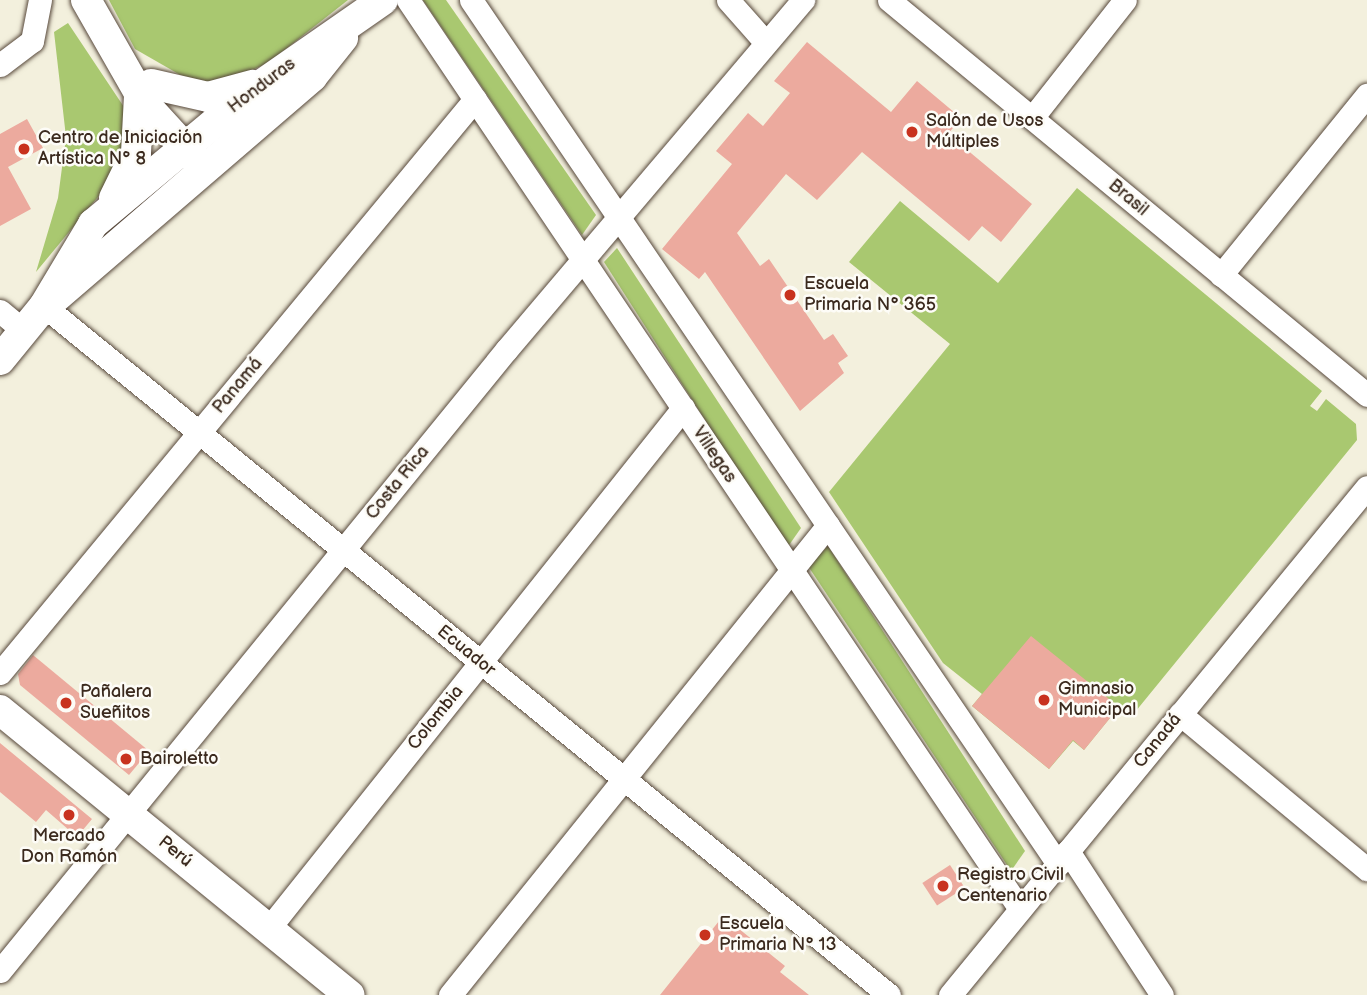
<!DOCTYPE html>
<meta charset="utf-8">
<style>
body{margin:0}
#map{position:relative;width:1367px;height:995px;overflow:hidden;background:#f3f0dd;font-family:"Balsamiq Sans",sans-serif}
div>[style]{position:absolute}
.green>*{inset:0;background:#a9c870}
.building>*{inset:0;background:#ecaa9e;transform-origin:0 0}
.roads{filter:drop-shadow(0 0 2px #57483b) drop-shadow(0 0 2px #57483b)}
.minor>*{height:23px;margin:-11.5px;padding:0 11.5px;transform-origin:11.5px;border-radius:11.5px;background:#fff}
.major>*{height:30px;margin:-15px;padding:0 15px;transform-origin:15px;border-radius:15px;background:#fff}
.dots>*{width:19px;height:19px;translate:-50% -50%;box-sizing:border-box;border:4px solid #fdfcf7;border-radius:50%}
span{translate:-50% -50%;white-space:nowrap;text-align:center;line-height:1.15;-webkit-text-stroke:5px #fdfcf7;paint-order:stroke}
.street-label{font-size:18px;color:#3b2a1e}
.poi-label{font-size:18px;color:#3b2a1e}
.left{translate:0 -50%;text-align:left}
</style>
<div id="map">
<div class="green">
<div style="clip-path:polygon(109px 0,348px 0,268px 63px,226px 81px,196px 84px,135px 49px)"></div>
<div style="clip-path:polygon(423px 0,446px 0,596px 215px,582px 235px)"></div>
<div style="clip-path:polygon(68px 23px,124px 107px,126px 141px,107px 186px,36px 272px,58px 198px,66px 137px,54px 32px)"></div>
<div style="clip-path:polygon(1077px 188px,1322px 391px,1310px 406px,1317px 411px,1326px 399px,1356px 424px,1357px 440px,1131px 717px,1118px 708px,1084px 750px,1073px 741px,1049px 769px,972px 706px,982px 694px,943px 663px,829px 492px,950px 344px,849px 262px,900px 201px,998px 283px)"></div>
<div style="clip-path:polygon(617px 248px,801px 528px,787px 548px,604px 262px)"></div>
<div style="clip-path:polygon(828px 546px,1025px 851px,1011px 871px,808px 566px)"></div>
</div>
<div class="building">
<div style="clip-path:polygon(807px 42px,891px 112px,917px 81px,961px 118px,948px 134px,1032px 204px,1001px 242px,982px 226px,969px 241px,862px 152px,817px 200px,786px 174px,737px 233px,760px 266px,769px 259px,824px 340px,833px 334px,848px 356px,838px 363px,844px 373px,800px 411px,705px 272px,699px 279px,662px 249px,732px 164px,716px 151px,748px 113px,763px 126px,790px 93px,774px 81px)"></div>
<div style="clip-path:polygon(27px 119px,43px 148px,8px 167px,31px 209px,0 226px,0 134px)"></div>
<div style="clip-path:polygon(1031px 636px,1119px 707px,1084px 750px,1073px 740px,1049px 769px,972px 706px)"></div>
<div style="clip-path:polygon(33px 655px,149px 751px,129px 775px,20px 685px,18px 674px)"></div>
<div style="clip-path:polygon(0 743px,92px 819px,77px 837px,46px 810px,36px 822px,0 792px)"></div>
<div style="left:950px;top:865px;width:27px;height:33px;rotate:57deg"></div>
<div style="clip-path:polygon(723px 916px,785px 966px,780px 972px,809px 995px,660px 995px)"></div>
</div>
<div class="roads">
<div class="minor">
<div style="left:408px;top:0;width:1096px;rotate:56.05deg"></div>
<div style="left:471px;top:0;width:1045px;rotate:55.81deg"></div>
<div style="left:728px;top:0;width:57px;rotate:48.5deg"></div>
<div style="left:889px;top:0;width:620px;rotate:39.57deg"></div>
<div style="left:0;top:65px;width:40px;rotate:-37deg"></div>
<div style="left:32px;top:41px;width:42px;rotate:-79deg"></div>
<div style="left:1032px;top:118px;width:150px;rotate:-51.8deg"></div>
<div style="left:1221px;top:275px;width:232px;rotate:-51deg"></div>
<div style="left:44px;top:306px;width:1090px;rotate:39.19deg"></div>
<div style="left:0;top:311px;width:31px;rotate:40deg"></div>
<div style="left:0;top:673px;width:745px;rotate:-50.39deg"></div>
<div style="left:1180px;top:714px;width:243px;rotate:39.7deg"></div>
<div style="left:1068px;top:851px;width:172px;rotate:56.9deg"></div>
<div style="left:269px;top:928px;width:665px;rotate:-51.47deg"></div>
<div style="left:0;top:971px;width:802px;rotate:-50.82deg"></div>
<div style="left:507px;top:349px;width:458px;rotate:-49.7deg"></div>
<div style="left:450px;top:995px;width:603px;rotate:-51.19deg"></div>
<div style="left:950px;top:995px;width:657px;rotate:-50.62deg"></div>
</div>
<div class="major">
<div style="left:86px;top:0;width:121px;rotate:60.3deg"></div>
<div style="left:146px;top:105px;width:77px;rotate:47.6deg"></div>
<div style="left:151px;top:84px;width:58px;rotate:12.8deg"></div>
<div style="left:208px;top:97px;width:46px;rotate:-15.3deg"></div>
<div style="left:114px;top:198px;width:50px;rotate:-63.9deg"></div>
<div style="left:136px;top:153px;width:58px;rotate:-87deg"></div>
<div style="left:53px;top:300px;width:342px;rotate:-40.7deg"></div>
<div style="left:312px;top:77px;width:50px;rotate:-51.5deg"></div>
<div style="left:0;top:360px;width:70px;rotate:-50.8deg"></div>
<div style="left:44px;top:306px;width:96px;rotate:-59.1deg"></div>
<div style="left:93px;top:224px;width:211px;rotate:-39.8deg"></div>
<div style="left:255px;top:89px;width:156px;rotate:-34.8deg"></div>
<div style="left:0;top:710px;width:451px;rotate:39.2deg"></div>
</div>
</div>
<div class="dots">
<div style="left:912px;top:132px;background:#c8321e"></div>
<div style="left:24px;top:149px;background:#c8321e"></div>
<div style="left:790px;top:295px;background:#c8321e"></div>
<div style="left:1044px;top:700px;background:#c8321e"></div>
<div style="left:66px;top:703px;background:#c8321e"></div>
<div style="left:126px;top:759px;background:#c8321e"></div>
<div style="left:69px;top:815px;background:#c8321e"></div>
<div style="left:943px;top:886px;background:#c8321e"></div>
<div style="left:705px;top:935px;background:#c8321e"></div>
</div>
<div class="street-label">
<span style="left:262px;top:86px;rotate:-37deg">Honduras</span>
<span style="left:1128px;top:198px;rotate:40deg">Brasil</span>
<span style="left:238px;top:386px;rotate:-50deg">Panamá</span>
<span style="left:714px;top:455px;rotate:56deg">Villegas</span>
<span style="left:398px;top:483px;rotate:-51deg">Costa Rica</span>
<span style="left:466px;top:651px;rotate:39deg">Ecuador</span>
<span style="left:436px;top:718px;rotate:-51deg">Colombia</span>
<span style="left:1158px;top:741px;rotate:-51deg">Canadá</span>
<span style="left:175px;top:852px;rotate:39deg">Perú</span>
</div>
<div class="poi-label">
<span class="left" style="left:926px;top:132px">Salón de Usos<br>Múltiples</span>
<span class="left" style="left:38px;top:149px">Centro de Iniciación<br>Artística N° 8</span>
<span class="left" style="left:804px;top:295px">Escuela<br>Primaria N° 365</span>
<span class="left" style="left:1058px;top:700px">Gimnasio<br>Municipal</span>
<span class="left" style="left:80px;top:703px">Pañalera<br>Sueñitos</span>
<span class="left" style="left:140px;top:759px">Bairoletto</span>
<span style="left:69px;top:847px">Mercado<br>Don Ramón</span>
<span class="left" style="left:957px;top:886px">Registro Civil<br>Centenario</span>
<span class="left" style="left:719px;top:935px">Escuela<br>Primaria N° 13</span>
</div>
</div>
